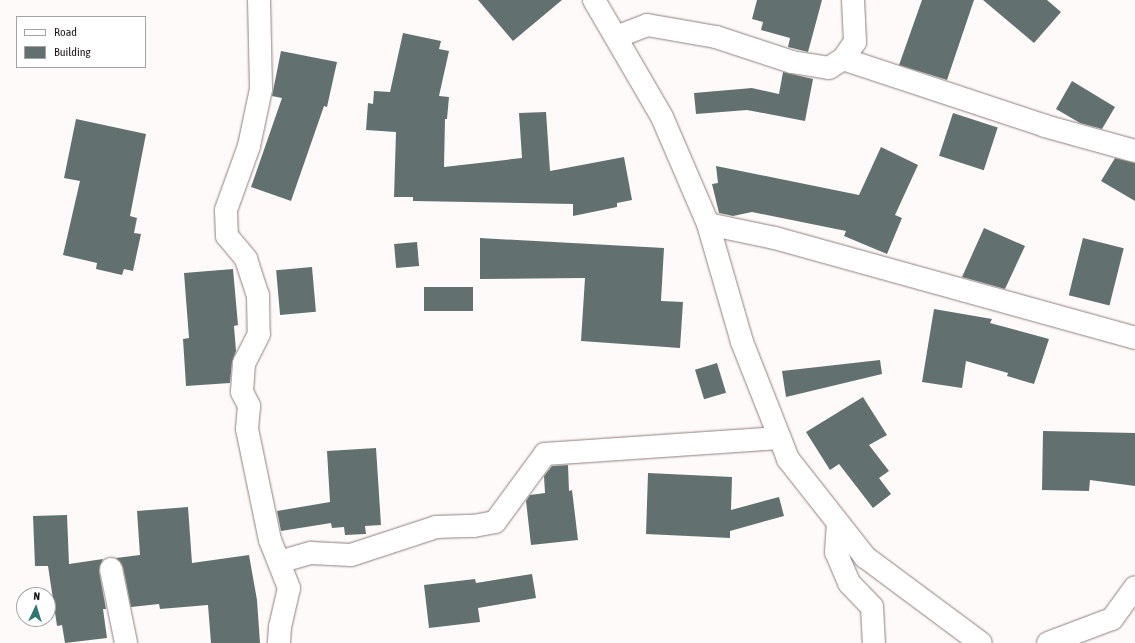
<!DOCTYPE html>
<style>
body{margin:0}
#map{position:relative;width:1135px;height:643px;overflow:hidden;background:#fefafa;font-family:"Asap Condensed",sans-serif}
div>[style]{position:absolute}
.building>*{inset:0;background:#62716f;transform-origin:0 0}
.roads{filter:drop-shadow(0 0 1px #8e807e) drop-shadow(0 0 1px #8e807e)}
.minor>*{height:22px;margin:-11px;padding:0 11px;transform-origin:11px;border-radius:11px;background:#fff}
span{translate:-50% -50%;white-space:nowrap;text-align:center;line-height:1.15;-webkit-text-stroke:4px #fff;paint-order:stroke}
.legend{position:absolute;left:16px;top:16px;width:130px;height:52px;box-sizing:border-box;background:#fff;border:1px solid #a5a3a3;margin:0;padding:5px 7px;list-style:none;font-size:12px;color:#1e1818}
.legend li{display:flex;align-items:center;gap:8px;height:20px}
.legend b{width:20px;border:1px solid #a5a3a3}
.north{position:absolute;left:16px;top:587px;width:40px;height:40px;box-sizing:border-box;background:#fff;border:1px solid #a5a3a3;border-radius:50%;rotate:4deg;font-size:11px;font-weight:700;line-height:16px;text-align:center;color:#1e1818}
.north::after{content:'';display:block;margin:auto;width:14px;height:18px;background:#2e766f;clip-path:polygon(50% 0,100% 100%,50% 72%,0 100%)}
</style>
<div id="map">
<div class="building">
<div style="clip-path:polygon(478px 0,562px 0,513px 41px)"></div>
<div style="clip-path:polygon(757px 0,822px 0,808px 52px,788px 47px,790px 38px,761px 30px,763px 22px,752px 19px)"></div>
<div style="clip-path:polygon(922px 0,974px 0,947px 80px,899px 65px)"></div>
<div style="clip-path:polygon(983px 0,1047px 0,1061px 12px,1034px 43px)"></div>
<div style="clip-path:polygon(403px 33px,441px 41px,439px 49px,449px 51px,439px 96px,449px 97px,447px 119px,445px 119px,444px 167px,522px 158px,519px 113px,546px 112px,550px 171px,624px 157px,632px 200px,617px 203px,617px 207px,573px 216px,573px 204px,413px 201px,413px 197px,394px 197px,396px 132px,366px 130px,368px 103px,373px 104px,374px 91px,390px 92px)"></div>
<div style="clip-path:polygon(281px 51px,337px 62px,327px 107px,324px 106px,291px 201px,251px 187px,282px 98px,272px 96px)"></div>
<div style="clip-path:polygon(783px 72px,813px 79px,805px 121px,747px 110px,696px 114px,694px 93px,752px 88px,779px 94px)"></div>
<div style="clip-path:polygon(1072px 81px,1115px 107px,1102px 129px,1080px 123px,1056px 109px)"></div>
<div style="left:953px;top:113px;width:47px;height:45px;rotate:18deg"></div>
<div style="clip-path:polygon(76px 119px,146px 134px,130px 216px,137px 218px,134px 233px,141px 234px,133px 271px,124px 269px,122px 275px,96px 269px,97px 263px,63px 255px,80px 181px,64px 178px)"></div>
<div style="clip-path:polygon(881px 147px,918px 165px,895px 215px,902px 218px,887px 254px,844px 236px,846px 231px,752px 212px,733px 216px,719px 213px,712px 184px,718px 183px,716px 166px,859px 195px)"></div>
<div style="clip-path:polygon(1115px 158px,1135px 163px,1135px 201px,1101px 181px)"></div>
<div style="clip-path:polygon(984px 228px,1025px 246px,1005px 289px,962px 277px)"></div>
<div style="clip-path:polygon(480px 238px,664px 248px,661px 301px,683px 302px,680px 348px,581px 341px,585px 278px,480px 279px)"></div>
<div style="left:1083px;top:238px;width:42px;height:59px;rotate:14deg"></div>
<div style="left:417px;top:242px;width:24px;height:23px;rotate:85deg"></div>
<div style="left:312px;top:267px;width:45px;height:36px;rotate:85deg"></div>
<div style="clip-path:polygon(233px 269px,238px 325px,234px 326px,236px 351px,232px 362px,230px 383px,186px 386px,183px 339px,189px 338px,184px 273px)"></div>
<div style="left:424px;top:287px;width:49px;height:24px"></div>
<div style="clip-path:polygon(934px 309px,992px 319px,990px 323px,1049px 339px,1034px 384px,1007px 376px,1008px 373px,966px 361px,962px 388px,922px 382px)"></div>
<div style="clip-path:polygon(880px 360px,882px 374px,786px 397px,782px 371px)"></div>
<div style="left:717px;top:363px;width:31px;height:23px;rotate:73deg"></div>
<div style="clip-path:polygon(863px 397px,887px 435px,869px 445px,889px 471px,879px 478px,891px 494px,873px 508px,839px 464px,830px 470px,806px 432px)"></div>
<div style="clip-path:polygon(1043px 431px,1135px 433px,1135px 486px,1090px 480px,1089px 491px,1042px 490px)"></div>
<div style="clip-path:polygon(376px 448px,381px 525px,365px 526px,366px 534px,345px 535px,344px 527px,332px 528px,331px 523px,281px 531px,277px 511px,330px 502px,327px 451px)"></div>
<div style="clip-path:polygon(568px 465px,569px 491px,572px 490px,578px 540px,531px 545px,526px 501px,530px 495px,545px 493px,544px 476px,552px 466px)"></div>
<div style="clip-path:polygon(648px 473px,732px 477px,731px 510px,779px 497px,784px 516px,730px 531px,730px 538px,646px 534px)"></div>
<div style="clip-path:polygon(188px 507px,192px 563px,249px 555px,257px 600px,260px 643px,211px 643px,208px 605px,160px 609px,159px 604px,131px 607px,123px 567px,116px 558px,140px 555px,137px 511px)"></div>
<div style="clip-path:polygon(67px 515px,69px 564px,103px 559px,99px 571px,106px 609px,103px 609px,107px 638px,65px 643px,62px 625px,57px 626px,48px 566px,35px 566px,33px 516px)"></div>
<div style="clip-path:polygon(532px 574px,536px 598px,478px 608px,480px 622px,429px 628px,424px 585px,475px 579px,476px 583px)"></div>
</div>
<div class="roads">
<div class="minor">
<div style="left:259px;top:0;width:89px;rotate:88.7deg"></div>
<div style="left:261px;top:89px;width:58px;rotate:101.9deg"></div>
<div style="left:249px;top:146px;width:68px;rotate:109.8deg"></div>
<div style="left:226px;top:210px;width:26px;rotate:88deg"></div>
<div style="left:227px;top:236px;width:30px;rotate:50deg"></div>
<div style="left:246px;top:259px;width:38px;rotate:72deg"></div>
<div style="left:258px;top:295px;width:39px;rotate:89deg"></div>
<div style="left:259px;top:334px;width:33px;rotate:117deg"></div>
<div style="left:244px;top:363px;width:29px;rotate:94deg"></div>
<div style="left:242px;top:392px;width:16px;rotate:63deg"></div>
<div style="left:249px;top:406px;width:23px;rotate:95deg"></div>
<div style="left:247px;top:429px;width:113px;rotate:78.3deg"></div>
<div style="left:270px;top:540px;width:52px;rotate:68.4deg"></div>
<div style="left:289px;top:588px;width:40px;rotate:103deg"></div>
<div style="left:280px;top:627px;width:16px;rotate:94deg"></div>
<div style="left:594px;top:0;width:135px;rotate:59.8deg"></div>
<div style="left:662px;top:117px;width:116px;rotate:66.7deg"></div>
<div style="left:708px;top:224px;width:123px;rotate:73.9deg"></div>
<div style="left:742px;top:342px;width:126px;rotate:68.5deg"></div>
<div style="left:788px;top:459px;width:125px;rotate:51.8deg"></div>
<div style="left:865px;top:557px;width:144px;rotate:36.6deg"></div>
<div style="left:616px;top:37px;width:33px;rotate:-21deg"></div>
<div style="left:647px;top:25px;width:70px;rotate:9.9deg"></div>
<div style="left:716px;top:37px;width:80px;rotate:18.2deg"></div>
<div style="left:792px;top:62px;width:37px;rotate:9deg"></div>
<div style="left:829px;top:68px;width:17px;rotate:-33deg"></div>
<div style="left:843px;top:59px;width:21px;rotate:-55deg"></div>
<div style="left:855px;top:42px;width:42px;rotate:-92.7deg"></div>
<div style="left:843px;top:59px;width:213px;rotate:18.3deg"></div>
<div style="left:1045px;top:126px;width:93px;rotate:15.5deg"></div>
<div style="left:708px;top:224px;width:68px;rotate:11.8deg"></div>
<div style="left:775px;top:238px;width:374px;rotate:15.5deg"></div>
<div style="left:838px;top:523px;width:29px;rotate:94deg"></div>
<div style="left:836px;top:552px;width:34px;rotate:67deg"></div>
<div style="left:849px;top:583px;width:33px;rotate:46deg"></div>
<div style="left:872px;top:607px;width:36px;rotate:87deg"></div>
<div style="left:279px;top:562px;width:33px;rotate:-16deg"></div>
<div style="left:311px;top:553px;width:40px;rotate:2.9deg"></div>
<div style="left:351px;top:555px;width:89px;rotate:-18.2deg"></div>
<div style="left:436px;top:527px;width:38px;rotate:-2deg"></div>
<div style="left:474px;top:526px;width:21px;rotate:-11deg"></div>
<div style="left:495px;top:522px;width:84px;rotate:-53.7deg"></div>
<div style="left:545px;top:454px;width:235px;rotate:-3.9deg"></div>
<div style="left:111px;top:569px;width:76px;rotate:78.5deg"></div>
<div style="left:1048px;top:643px;width:68px;rotate:-20.6deg"></div>
<div style="left:1112px;top:619px;width:39px;rotate:-54deg"></div>
</div>
</div>
<ul class="legend">
<li><b style="height:5px;background:#fff"></b>Road</li>
<li><b style="height:11px;background:#62716f"></b>Building</li>
</ul>
<div class="north">N</div>
</div>
